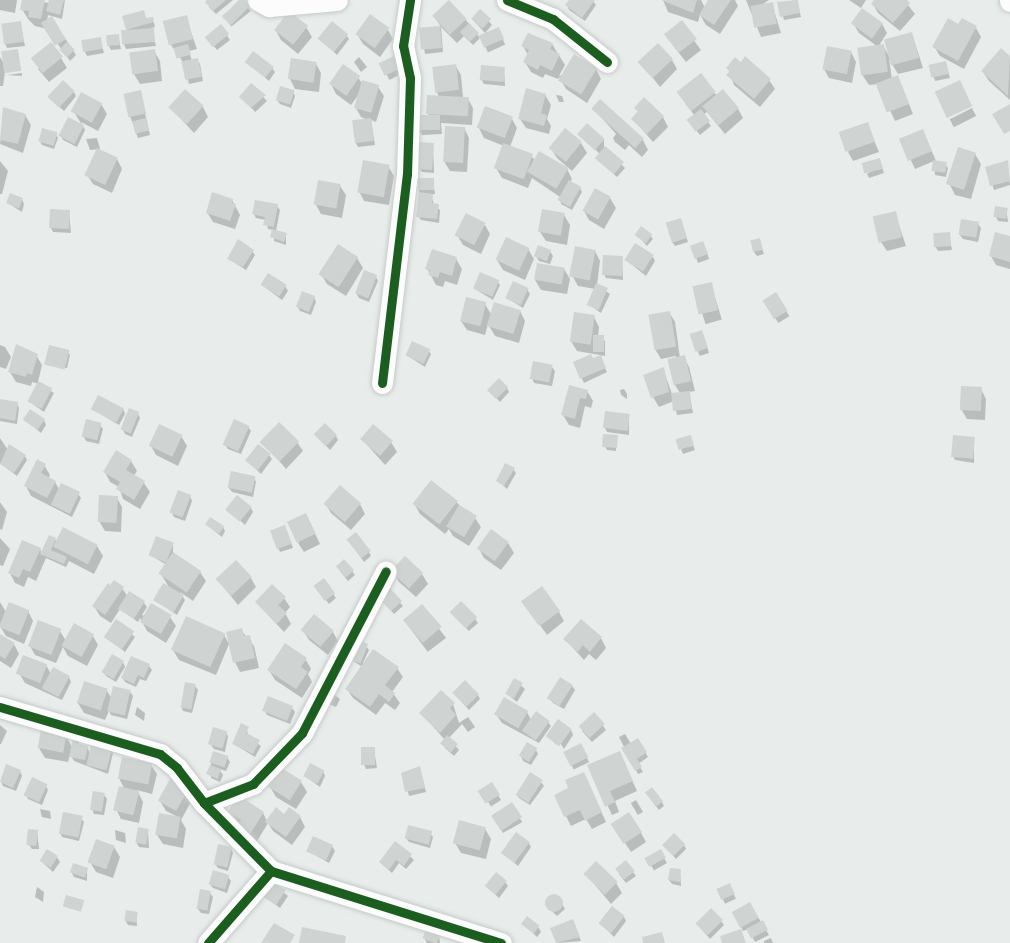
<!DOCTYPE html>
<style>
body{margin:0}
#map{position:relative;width:1010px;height:943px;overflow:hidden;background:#e8edeb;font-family:Jost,sans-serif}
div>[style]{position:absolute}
.shadow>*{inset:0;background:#0003;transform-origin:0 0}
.building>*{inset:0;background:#cfd4d2;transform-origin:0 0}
.round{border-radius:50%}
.roads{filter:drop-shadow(0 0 2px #c5cac8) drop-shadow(0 0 2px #c5cac8)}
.street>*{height:21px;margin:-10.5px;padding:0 10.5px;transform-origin:10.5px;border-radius:10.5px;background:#fcfcfc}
.cycleway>*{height:9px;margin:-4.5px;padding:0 4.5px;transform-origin:4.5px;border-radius:4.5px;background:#1b5e20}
span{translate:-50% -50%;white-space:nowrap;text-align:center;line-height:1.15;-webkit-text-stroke:7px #f7fbf9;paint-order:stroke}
</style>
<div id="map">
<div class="shadow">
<div style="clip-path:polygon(0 0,17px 0,15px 13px,0 10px)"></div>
<div style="clip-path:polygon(24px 0,50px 3px,65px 0,62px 19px,48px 15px,47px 21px,52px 18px,76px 55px,70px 61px,47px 29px,35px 26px,28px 19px,22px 9px)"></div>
<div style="clip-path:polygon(210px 0,233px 0,216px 14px,209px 7px)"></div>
<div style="left:242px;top:0;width:14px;height:25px;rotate:51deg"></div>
<div style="clip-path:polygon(571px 0,592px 0,596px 5px,585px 21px,569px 10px,567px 5px)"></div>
<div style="clip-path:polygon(663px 0,701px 0,705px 8px,711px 0,735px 0,738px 6px,720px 34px,706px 25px,700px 15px,698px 22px,668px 12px)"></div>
<div style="clip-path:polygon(746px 0,769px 0,760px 6px,772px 4px,781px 33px,761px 37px)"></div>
<div style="clip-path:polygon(797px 0,801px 17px,784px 20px,779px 3px)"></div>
<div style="clip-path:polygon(849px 0,866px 0,861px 8px)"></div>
<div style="clip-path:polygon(876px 0,904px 0,915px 14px,900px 31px,878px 13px,873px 4px)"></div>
<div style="clip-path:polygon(480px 11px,492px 25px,485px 33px,473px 20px)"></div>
<div style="clip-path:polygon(143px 12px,147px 20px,152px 19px,154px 23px,155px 27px,151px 28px,156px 46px,126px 49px,124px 44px,127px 29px)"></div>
<div style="clip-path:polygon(434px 16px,466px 20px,480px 38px,473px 45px,464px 36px,457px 43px,441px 27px,443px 52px,425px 54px,421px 29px,441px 27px)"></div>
<div style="clip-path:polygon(186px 18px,197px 49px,189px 51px,192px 61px,197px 60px,200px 64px,203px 81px,189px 84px,183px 62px,171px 45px)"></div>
<div style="clip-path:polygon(20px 23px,25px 46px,7px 48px,5px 43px)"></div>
<div style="clip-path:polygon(681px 23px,701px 50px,686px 62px,672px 44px)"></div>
<div style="clip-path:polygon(853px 23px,882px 24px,887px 33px,878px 47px,883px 46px,889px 56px,912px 34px,923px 68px,898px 74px,889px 59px,892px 79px,902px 87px,913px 114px,895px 121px,878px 84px,869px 85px,863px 76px,859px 50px,878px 47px,859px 33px)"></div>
<div style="clip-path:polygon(221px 26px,230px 40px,217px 50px,210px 41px)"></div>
<div style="clip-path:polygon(306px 27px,312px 37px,298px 54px,281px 40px,276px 31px)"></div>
<div style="clip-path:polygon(976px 28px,981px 37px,964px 69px,940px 56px,934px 46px)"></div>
<div style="left:498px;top:29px;width:17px;height:19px;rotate:65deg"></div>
<div style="clip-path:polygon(388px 30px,393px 39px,380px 57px,363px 44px,357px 34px)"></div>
<div style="clip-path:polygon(346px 35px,349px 39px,337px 55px,320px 39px)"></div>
<div style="clip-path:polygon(118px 36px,121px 49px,111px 50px,109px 46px)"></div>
<div style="clip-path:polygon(100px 39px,104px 53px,87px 56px,85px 52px)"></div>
<div style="clip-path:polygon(552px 44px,565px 65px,559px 76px,596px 69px,601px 79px,587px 103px,566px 89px,559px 77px,558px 79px,545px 74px,543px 78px,531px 72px,525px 62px,528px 55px,523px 46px)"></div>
<div style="clip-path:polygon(17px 50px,21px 70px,5px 72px,3px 86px,0 86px,0 57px,4px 64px)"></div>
<div style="clip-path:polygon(154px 51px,160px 61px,162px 81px,140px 84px,134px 74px)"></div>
<div style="clip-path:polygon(1001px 51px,1010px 58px,1010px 100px,989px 81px,983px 72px)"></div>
<div style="clip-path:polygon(851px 52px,856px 62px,852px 83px,829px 78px,824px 69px)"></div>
<div style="clip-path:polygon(359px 57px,367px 67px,361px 72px,354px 62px)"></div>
<div style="clip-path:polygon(61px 58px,67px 68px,49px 82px,38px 69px)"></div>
<div style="left:393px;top:59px;width:17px;height:13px;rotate:62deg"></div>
<div style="clip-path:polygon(672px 60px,677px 69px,660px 87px,641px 63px)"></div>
<div style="clip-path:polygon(247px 62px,272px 68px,275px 72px,269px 81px)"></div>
<div style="clip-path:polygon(945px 62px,950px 78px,935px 81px,930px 65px)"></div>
<div style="clip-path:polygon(316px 64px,321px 73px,319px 92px,295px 89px,290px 79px)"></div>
<div style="clip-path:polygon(455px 65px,461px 75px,463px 98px,468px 99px,473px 108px,472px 125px,441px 123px,442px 134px,422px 135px,419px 131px,430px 118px,428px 113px,439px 97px,437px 92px)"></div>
<div style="clip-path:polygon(504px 68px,505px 86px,484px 84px,481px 79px)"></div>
<div style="clip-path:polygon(728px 68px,769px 80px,775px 89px,760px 107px,734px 85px)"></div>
<div style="clip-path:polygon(22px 73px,22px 76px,7px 75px)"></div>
<div style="clip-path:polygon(358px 77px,361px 82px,378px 87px,384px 96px,376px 122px,371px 120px,375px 145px,358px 147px,356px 143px,368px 120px,361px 117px,356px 108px,359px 94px,351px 105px,336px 94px,331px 84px)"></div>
<div style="left:252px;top:85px;width:22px;height:16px;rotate:47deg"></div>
<div style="clip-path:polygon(140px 91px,150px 135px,138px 138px,130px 116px)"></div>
<div style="clip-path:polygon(74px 92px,76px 96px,64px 111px,53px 101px)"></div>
<div style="clip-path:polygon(293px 92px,295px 96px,291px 108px,280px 104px,277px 100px)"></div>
<div style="clip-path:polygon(714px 93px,738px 109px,743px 118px,725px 134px,707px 112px,703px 115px,711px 126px,700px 135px,692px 125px,695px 116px,685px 103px)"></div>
<div style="clip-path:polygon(545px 95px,551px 105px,547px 119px,551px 126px,549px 134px,526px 128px,520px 119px)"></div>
<div style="clip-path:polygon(556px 95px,562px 96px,564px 102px,559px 102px)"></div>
<div style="clip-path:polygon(101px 104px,107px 114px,98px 131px,81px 122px,85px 130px,77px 147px,63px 140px,61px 136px,82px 125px,74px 112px)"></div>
<div style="clip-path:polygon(203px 107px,208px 117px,194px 133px,171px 108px)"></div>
<div style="clip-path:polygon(636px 108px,663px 117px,668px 127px,653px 142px,633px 119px,639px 113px)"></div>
<div style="left:972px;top:108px;width:9px;height:25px;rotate:63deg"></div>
<div style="clip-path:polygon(594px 109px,643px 140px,648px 150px,642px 157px,629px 145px,625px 150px,615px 142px,613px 138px,616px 134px)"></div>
<div style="clip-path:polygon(4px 110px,25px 115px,31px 125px,23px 153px,0 144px)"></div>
<div style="clip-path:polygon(512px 119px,517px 128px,510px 147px,531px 155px,535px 161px,567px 169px,572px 179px,570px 182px,580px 188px,582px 192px,572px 210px,561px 204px,560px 197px,532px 178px,528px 188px,502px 178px,496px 168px,504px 146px,484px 138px,479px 128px)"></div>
<div style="clip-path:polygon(867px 124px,879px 152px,853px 161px,848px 152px)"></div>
<div style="clip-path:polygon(464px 128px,469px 138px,467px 172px,450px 171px,444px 161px)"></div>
<div style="clip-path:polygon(565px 131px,581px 143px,587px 153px,572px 171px,557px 158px,551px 148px)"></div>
<div style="clip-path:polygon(55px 133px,58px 138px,54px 149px,42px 145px,40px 141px)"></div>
<div style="clip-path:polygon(579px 134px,604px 140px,604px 147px,625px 168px,617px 177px,600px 162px,601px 155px)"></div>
<div style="clip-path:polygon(97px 138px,100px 149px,90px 150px,86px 139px)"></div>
<div style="clip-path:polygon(901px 139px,927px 140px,937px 163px,945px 164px,948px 168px,946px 177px,935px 175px,934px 161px,915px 169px)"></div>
<div style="clip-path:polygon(433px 144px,434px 173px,422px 172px,419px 168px)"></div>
<div style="clip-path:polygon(975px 154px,981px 164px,971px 199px,955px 195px,950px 185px)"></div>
<div style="clip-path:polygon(117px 159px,122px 169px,112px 193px,93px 184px,87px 175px)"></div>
<div style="clip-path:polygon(0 161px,8px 171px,2px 194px,0 194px)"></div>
<div style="clip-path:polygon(1007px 162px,1010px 185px,994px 190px,987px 168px)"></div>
<div style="clip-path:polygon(881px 164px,884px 173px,869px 178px,867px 174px)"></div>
<div style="clip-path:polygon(388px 166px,394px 176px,389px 205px,364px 201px,359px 191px)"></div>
<div style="clip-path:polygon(433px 180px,435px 194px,431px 194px,434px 205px,440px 210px,439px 223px,421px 220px,418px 216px,419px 190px)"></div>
<div style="clip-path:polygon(340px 186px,346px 195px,342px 218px,321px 214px,316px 205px)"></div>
<div style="clip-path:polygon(610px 198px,616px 208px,604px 229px,589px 220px,584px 211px)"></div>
<div style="clip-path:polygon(22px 199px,24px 204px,22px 212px,8px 203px)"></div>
<div style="clip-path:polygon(232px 200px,240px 215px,235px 229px,213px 222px,207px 212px)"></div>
<div style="clip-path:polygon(277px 206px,280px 210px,276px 231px,286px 234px,286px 245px,274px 241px,274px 230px,268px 229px,266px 220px,256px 218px,254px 214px)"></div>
<div style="clip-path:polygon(1006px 209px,1008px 222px,998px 221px,996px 217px)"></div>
<div style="clip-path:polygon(69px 212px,71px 233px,53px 232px,51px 228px)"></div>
<div style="clip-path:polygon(895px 213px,906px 246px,887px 251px,881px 242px)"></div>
<div style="clip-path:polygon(564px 215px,570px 225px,567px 245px,546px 241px,540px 232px)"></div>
<div style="clip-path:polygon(682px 224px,688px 242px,675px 246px,672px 242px)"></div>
<div style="clip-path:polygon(978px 224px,981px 228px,978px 242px,963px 239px,960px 235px)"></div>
<div style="clip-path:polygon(485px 225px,490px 234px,481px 254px,463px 245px,457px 235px)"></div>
<div style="clip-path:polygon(949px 234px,952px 250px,938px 251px,935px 246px)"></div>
<div style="clip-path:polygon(637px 235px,650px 235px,653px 239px,647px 246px)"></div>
<div style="clip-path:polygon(1010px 238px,1010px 269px,996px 265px,991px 256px)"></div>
<div style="clip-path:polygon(759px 241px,764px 254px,757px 256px,754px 252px)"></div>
<div style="clip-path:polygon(692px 246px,705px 247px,709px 259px,698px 263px)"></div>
<div style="clip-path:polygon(528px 249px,534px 259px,525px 280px,503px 270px,497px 260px)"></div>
<div style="clip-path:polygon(252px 251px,255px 255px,246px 270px,229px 259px)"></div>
<div style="clip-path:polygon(550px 251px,553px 256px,550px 264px,539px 261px,536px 256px)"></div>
<div style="clip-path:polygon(595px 251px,600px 261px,597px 285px,610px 294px,601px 313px,588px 304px,595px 289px,578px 286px,573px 277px)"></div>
<div style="clip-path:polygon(653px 257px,655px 261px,646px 276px,626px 260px)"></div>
<div style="clip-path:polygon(357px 258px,363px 268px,346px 296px,327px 284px,321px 274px)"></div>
<div style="clip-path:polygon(622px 258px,623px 280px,606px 278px,604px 274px)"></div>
<div style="clip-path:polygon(456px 259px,462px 269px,457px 285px,445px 281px,443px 287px,436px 285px,427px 268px)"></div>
<div style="clip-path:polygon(564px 269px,570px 279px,567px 294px,541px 290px,535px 280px)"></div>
<div style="clip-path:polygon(376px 277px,378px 281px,369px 302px,359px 298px,356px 293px)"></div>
<div style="clip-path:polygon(497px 281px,500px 285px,493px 300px,475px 289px)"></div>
<div style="left:711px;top:284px;width:37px;height:17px;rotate:73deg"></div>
<div style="clip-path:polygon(262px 285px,285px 286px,288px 291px,282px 300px)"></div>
<div style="clip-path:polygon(527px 289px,530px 294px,523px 308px,507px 298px)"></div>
<div style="left:776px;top:294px;width:26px;height:13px;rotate:59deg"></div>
<div style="clip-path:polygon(314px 297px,316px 302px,311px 315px,300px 311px,297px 306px)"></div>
<div style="clip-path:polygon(485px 304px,492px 316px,520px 311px,525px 321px,519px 343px,495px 336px,488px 324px,485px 335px,467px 330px,461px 321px)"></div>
<div style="clip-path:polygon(669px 312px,675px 322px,680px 358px,684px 357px,689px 367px,695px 391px,689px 392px,693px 413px,677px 415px,674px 401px,659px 407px,653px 397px,663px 369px,672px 394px,680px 393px,675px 385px,676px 356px,661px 359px,655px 349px)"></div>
<div style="clip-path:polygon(594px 317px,599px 327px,598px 337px,605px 341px,605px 356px,577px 351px,571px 341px)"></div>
<div style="clip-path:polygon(704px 337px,709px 353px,700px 356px,698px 352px)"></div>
<div style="clip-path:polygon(0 345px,5px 347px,11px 357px,6px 369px,0 367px)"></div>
<div style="clip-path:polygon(50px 347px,67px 351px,70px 355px,67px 368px,47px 365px)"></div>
<div style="clip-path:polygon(428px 350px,431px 354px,425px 367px,408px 356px)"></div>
<div style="clip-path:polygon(36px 355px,42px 365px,38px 382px,54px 393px,44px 412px,30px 402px,39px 384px,32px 382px,31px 386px,16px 382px,10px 372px)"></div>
<div style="clip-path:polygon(593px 360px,602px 362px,607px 372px,584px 383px,575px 363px)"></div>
<div style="clip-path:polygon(552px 367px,555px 371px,552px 386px,534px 383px,532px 378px)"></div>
<div style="clip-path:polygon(570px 387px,587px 391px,593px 401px,591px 408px,585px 406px,580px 428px,569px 425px,563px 415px)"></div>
<div style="clip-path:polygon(507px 388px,509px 392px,500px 402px,490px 391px)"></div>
<div style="clip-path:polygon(624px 389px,627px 394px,627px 399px,621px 395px,620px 390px)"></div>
<div style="clip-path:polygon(981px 389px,986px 399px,985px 420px,967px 419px,961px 409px)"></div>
<div style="clip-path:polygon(0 401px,17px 404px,19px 408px,17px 424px,0 421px)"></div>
<div style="clip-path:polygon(92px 409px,123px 409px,125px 414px,119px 425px)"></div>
<div style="clip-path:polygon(138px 414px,140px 418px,132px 437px,125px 434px,123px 430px)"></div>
<div style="clip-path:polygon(629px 416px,629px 435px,607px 432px,605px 428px)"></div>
<div style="clip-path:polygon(25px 420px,44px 420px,46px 425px,41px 433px)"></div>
<div style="clip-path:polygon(100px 425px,103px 429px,99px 444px,86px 441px,84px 437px)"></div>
<div style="clip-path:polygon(248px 427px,251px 431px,241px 454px,228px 449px,225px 445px)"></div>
<div style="clip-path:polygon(316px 435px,336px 436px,338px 440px,330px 450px)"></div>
<div style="clip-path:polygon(181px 436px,187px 446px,178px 466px,156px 455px,151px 446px)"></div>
<div style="clip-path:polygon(617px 436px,616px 451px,607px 450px,605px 446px)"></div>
<div style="clip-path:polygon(0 438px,8px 450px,25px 456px,27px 460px,17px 476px,0 463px)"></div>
<div style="clip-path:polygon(362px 439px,391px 442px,397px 452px,385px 465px)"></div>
<div style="clip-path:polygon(974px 439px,974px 463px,955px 460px,953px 456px)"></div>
<div style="clip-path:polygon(263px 442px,297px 442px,303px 451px,286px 469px)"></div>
<div style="clip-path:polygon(692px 442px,695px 450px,683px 454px,681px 449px)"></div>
<div style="clip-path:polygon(269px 455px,272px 459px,261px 474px,247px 461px)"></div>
<div style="clip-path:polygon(131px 461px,137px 471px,133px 477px,144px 483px,150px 492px,140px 509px,123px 499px,119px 487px,110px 482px,105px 472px)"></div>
<div style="clip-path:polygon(44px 465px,50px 475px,48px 479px,55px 482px,60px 491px,78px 494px,81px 498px,72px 517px,31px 496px,26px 486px)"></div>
<div style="clip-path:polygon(513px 469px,516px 473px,507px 489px,498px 481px)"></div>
<div style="clip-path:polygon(254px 478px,256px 482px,253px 497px,232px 492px,229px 488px)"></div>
<div style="clip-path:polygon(340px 487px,360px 504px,365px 514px,351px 530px,331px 513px,326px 504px)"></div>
<div style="clip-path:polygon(190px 496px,192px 501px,185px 521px,174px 517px,172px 513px)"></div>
<div style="clip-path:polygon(117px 498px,122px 507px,121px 532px,105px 531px,99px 521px)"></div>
<div style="clip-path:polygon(0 502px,7px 512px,2px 530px,0 529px)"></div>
<div style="clip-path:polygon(456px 502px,475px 518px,481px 527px,469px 546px,453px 536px,449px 529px,445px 534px,420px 514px,415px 505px)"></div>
<div style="clip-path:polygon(251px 508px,253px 512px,245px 525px,229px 510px)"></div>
<div style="clip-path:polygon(207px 525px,223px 527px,225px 531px,222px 537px)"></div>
<div style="clip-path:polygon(311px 525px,320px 544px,304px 552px,298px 543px)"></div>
<div style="clip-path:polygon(287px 531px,293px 548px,280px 552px,278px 548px)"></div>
<div style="clip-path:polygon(0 538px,10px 549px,3px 566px,0 565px)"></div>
<div style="clip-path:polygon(55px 539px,57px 543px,97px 546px,103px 556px,94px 574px,69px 561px,66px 567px,46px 558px,36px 581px,28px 577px,24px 587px,15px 583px,10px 573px,40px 549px,42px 554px)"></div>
<div style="clip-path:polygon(348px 539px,369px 552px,371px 556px,364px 562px)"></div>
<div style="clip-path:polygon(508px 543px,514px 553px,501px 570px,484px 558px,479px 549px)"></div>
<div style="clip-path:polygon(173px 545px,173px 554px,200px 572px,206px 581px,193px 601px,180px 592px,185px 600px,177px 615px,155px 600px,170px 589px,161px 574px,167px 565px,150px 555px)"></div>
<div style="clip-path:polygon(340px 571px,352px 571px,355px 575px,348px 581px)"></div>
<div style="clip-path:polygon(393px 572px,422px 574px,428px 584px,416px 597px,399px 582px)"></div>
<div style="clip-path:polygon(251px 578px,256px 587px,238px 605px,218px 580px)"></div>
<div style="clip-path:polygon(324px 581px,336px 598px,329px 604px,318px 590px)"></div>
<div style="clip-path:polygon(122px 588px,128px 597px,144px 603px,147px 607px,142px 615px,145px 616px,170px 617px,176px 626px,166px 643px,147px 631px,140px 618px,138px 622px,120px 609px,111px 623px,100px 616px,94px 606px)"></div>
<div style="clip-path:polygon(389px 590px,403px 606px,394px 614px,383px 601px)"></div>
<div style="clip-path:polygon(284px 598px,290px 607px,285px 613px,291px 624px,284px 632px,257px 603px)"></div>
<div style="clip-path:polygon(0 602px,6px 612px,28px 611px,33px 621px,24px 644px,6px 636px,0 626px)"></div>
<div style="clip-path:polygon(524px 602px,559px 612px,564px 621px,547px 635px)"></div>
<div style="left:422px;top:606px;width:40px;height:23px;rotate:53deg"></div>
<div style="clip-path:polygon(455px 617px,475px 619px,478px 623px,469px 631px)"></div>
<div style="clip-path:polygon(117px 621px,135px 637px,125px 652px,106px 637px)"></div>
<div style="clip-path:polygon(241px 630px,254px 646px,259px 668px,240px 672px,235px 662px)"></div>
<div style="clip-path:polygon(303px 630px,333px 632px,338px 641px,328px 655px,309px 640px)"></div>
<div style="clip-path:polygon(60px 631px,66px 641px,93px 636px,98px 645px,87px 666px,68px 656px,63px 647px,56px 663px,35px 655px,30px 646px)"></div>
<div style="clip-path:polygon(224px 635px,229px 644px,216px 675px,179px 660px,173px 650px)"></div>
<div style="clip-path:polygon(0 636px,14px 644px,19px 654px,11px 668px,0 661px)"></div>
<div style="clip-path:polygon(601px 638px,606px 648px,596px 660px,589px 654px,584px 660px,565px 639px)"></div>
<div style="clip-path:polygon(366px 646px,369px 650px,363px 663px,397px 668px,403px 677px,392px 692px,400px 703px,395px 710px,385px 703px,376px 715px,353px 698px,347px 689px,362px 667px,349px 658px)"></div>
<div style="clip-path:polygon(306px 660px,311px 669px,308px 674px,312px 682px,302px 698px,275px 680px,269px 670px)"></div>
<div style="clip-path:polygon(123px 662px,125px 667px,116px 682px,106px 676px,103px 672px)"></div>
<div style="clip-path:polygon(46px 665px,51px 674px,69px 677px,71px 682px,62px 700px,25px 683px,19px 673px)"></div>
<div style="clip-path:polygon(149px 666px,152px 670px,146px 681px,140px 679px,136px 687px,125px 682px,123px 678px)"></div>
<div style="clip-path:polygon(515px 680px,525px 689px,517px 702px,507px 694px)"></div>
<div style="clip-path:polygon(195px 686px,198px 690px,192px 713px,183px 711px,181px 706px)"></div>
<div style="clip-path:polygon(572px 686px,575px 690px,564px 709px,553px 703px,550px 699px)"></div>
<div style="clip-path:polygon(328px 690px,340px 699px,336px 707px,326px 703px)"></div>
<div style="clip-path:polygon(107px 691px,112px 699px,130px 692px,133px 696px,127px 719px,111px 715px,109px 711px,105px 720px,84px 713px,78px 703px)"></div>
<div style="clip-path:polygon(478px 695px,480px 699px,469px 710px,457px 697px)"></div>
<div style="clip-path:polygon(453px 704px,459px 723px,468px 717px,475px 727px,468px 732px,462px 724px,449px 738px,459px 750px,454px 756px,445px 748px,442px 743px,445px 740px,421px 713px)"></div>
<div style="clip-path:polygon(137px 707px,145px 713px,144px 721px,135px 715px)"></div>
<div style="clip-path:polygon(292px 708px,295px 712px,290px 724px,267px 715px,264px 710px)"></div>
<div style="clip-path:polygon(527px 712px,531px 720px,548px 722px,551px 726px,539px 743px,502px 723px,496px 714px)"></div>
<div style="clip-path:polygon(594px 714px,606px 730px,592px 742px,582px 731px)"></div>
<div style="clip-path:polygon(0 725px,7px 731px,1px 744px,0 744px)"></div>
<div style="clip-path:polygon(247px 729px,248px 737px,261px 746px,255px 757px,234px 744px)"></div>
<div style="clip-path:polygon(77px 730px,80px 735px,78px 746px,87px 747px,91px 755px,111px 748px,113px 753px,108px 774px,74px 761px,70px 754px,68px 762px,45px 758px,39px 748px,66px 736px,73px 749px)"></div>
<div style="clip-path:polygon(571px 730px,573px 735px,564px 749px,557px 738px,554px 740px,558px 746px,548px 737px)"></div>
<div style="clip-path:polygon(226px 732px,228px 736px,225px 752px,214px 749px,211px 745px)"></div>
<div style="clip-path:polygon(625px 734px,631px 744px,638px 740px,648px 757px,638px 764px,643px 772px,638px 774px,619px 737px)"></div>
<div style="left:581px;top:745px;width:19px;height:17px;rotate:65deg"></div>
<div style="clip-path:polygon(374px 749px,377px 768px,366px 769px,364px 764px)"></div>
<div style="clip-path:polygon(536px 750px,538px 754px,531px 765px,523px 761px,521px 756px)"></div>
<div style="clip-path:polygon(227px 757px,230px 762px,226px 771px,219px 769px,223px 775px,220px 782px,211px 778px,211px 762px)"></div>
<div style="clip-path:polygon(624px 763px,637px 791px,615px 801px,619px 812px,612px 815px,589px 766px)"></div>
<div style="clip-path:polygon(151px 765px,157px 774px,152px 794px,137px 790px,143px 802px,139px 823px,121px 819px,116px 809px,125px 790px,119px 778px)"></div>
<div style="clip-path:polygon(20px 771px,22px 776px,16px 791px,3px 786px,1px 781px)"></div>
<div style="clip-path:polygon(323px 771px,325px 776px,320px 787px,306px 777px)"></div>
<div style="clip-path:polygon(421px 772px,426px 792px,409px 796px,403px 774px)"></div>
<div style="clip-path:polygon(171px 782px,192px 800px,181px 820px,186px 829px,183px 848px,163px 844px,157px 835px,180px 818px,166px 811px,160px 801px)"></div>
<div style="clip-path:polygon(301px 782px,307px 792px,296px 809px,276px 797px,270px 787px)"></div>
<div style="clip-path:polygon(541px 782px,544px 786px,530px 805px,519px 798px,517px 794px)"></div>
<div style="clip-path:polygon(588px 783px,606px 822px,592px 829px,586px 819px,571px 826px,566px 816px)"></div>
<div style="left:491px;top:784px;width:19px;height:12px;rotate:58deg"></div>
<div style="clip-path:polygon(46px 786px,48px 790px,42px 805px,28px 799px,26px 795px)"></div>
<div style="clip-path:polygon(104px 795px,107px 799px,104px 815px,94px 814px,92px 809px)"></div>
<div style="clip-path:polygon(649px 797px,662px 802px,664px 806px,659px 810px)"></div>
<div style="left:636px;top:800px;width:14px;height:6px;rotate:60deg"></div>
<div style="left:512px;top:804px;width:21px;height:22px;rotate:61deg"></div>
<div style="clip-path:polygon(40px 809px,50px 811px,51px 819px,42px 817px)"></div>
<div style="clip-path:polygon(230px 812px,263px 813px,267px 821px,284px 817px,300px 817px,305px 827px,292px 845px,273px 831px,268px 823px,256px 843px)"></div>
<div style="clip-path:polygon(81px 818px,84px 822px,79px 841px,62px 837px,60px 832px)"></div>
<div style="clip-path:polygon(485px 829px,491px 839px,486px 859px,461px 853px,455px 843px)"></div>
<div style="clip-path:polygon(115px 830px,125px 833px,126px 843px,116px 840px)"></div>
<div style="clip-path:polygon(37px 831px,39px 849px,32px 849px,29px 845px)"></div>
<div style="clip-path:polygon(148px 831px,149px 848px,139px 847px,136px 842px)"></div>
<div style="clip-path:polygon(430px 833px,433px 837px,430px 848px,409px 842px,406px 838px)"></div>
<div style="clip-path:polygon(641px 833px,646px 842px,631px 852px,619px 834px)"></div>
<div style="clip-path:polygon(395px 843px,414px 860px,406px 869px,399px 863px,392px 873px,381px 863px)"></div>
<div style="clip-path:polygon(529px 843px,531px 847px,518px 866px,504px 854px)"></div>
<div style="clip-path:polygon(664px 845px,684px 845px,686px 849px,676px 859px)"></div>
<div style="clip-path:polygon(332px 846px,335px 851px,329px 863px,308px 851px)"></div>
<div style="clip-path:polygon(114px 847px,120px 857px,113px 878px,96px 872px,90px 862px)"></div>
<div style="clip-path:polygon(231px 848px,233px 853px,228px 871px,218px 868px,215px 864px)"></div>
<div style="left:660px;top:851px;width:14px;height:15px;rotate:60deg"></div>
<div style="clip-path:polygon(57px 857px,60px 862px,53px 872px,41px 861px)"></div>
<div style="clip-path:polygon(87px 869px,87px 881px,74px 877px,72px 873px)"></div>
<div style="clip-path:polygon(680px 871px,681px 886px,672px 884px,669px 880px)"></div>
<div style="clip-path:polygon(633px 872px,636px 876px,626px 883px,619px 874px)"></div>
<div style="clip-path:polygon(586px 874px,616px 883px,622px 893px,611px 904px)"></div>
<div style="clip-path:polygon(228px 877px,231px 881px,227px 893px,213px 888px,210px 884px)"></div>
<div style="clip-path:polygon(505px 882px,508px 886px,499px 898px,487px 887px)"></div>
<div style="clip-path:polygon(273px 884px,288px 896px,280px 908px,265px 897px)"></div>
<div style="left:730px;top:886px;width:14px;height:12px;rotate:65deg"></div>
<div style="clip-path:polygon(37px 887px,44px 892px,43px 902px,35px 897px)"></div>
<div style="clip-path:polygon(210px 893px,213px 897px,209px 914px,201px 913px,198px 909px)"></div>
<div style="clip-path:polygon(556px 895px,565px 909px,557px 916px,546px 905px,547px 900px)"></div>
<div style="clip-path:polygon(750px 904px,769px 935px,755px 942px,748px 929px,741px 932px,745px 943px,724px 943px,722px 937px,743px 931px,734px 912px)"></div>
<div style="clip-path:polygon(136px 913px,137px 926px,128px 925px,125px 920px)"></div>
<div style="clip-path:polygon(624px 917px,626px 921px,614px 937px,600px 923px)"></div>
<div style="clip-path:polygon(721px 921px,724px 925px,710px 939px,698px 925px)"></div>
<div style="clip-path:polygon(523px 924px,539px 928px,541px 932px,537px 937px)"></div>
<div style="clip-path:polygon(574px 925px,581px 941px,558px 943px,552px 929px)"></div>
<div style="clip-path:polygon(439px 935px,440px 943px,427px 943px,425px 939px)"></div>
<div style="clip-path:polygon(771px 938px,773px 943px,764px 943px,764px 941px)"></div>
</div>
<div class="building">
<div style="clip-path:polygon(22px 0,45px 0,41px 19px,28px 17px,29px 11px,20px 10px)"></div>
<div style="clip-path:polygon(49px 0,64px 0,60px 15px,46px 11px)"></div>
<div style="clip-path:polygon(207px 0,226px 0,213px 11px,205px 2px)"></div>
<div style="clip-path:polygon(239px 0,245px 0,250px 6px,231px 25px,222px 17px)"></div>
<div style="left:449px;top:0;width:26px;height:23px;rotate:47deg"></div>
<div style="clip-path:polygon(569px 0,595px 0,582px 18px,565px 5px)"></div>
<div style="clip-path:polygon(661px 0,697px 0,693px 13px)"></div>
<div style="clip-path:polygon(708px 0,731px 0,714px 25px,699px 15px)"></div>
<div style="clip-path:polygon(798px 0,800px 13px,780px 17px,777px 2px)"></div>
<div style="clip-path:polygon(874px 0,907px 0,910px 3px,893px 23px,871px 4px)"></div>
<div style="left:773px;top:2px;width:22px;height:23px;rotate:80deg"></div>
<div style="left:862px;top:8px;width:26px;height:19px;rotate:36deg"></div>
<div style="left:480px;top:9px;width:15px;height:13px;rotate:42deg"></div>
<div style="clip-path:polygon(144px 10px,146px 18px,153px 17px,154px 22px,126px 30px,122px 16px)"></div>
<div style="left:289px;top:11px;width:24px;height:24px;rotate:38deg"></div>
<div style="left:370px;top:14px;width:24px;height:25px;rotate:36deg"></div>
<div style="left:187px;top:15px;width:25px;height:25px;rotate:76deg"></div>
<div style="left:52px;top:16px;width:27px;height:13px;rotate:59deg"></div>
<div style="clip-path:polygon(948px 18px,958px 24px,962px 18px,977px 26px,958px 61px,932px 47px)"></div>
<div style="left:682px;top:20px;width:24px;height:23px;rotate:52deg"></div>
<div style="left:21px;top:21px;width:21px;height:20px;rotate:82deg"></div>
<div style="left:332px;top:21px;width:21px;height:23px;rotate:39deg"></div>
<div style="left:469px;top:23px;width:14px;height:13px;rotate:45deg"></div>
<div style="left:221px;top:24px;width:13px;height:21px;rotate:51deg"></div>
<div style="left:440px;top:26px;width:22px;height:21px;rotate:85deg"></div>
<div style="left:499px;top:27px;width:13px;height:22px;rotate:67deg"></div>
<div style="left:154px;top:28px;width:14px;height:33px;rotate:86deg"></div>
<div style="left:912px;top:32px;width:27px;height:29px;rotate:75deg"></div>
<div style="clip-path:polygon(528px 33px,553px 43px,550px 49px,560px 54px,552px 71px,540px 65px,538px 70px,523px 62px,529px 50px,521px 46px)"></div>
<div style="left:119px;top:34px;width:11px;height:13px;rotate:85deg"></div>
<div style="left:101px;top:37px;width:12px;height:20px;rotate:81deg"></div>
<div style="left:51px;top:42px;width:19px;height:26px;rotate:51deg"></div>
<div style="left:67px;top:42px;width:11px;height:11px;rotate:45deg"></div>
<div style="left:658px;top:43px;width:22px;height:28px;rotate:47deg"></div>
<div style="left:188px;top:44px;width:11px;height:15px;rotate:75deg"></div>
<div style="left:884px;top:44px;width:28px;height:27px;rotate:82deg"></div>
<div style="left:827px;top:46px;width:25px;height:24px;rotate:11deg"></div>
<div style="clip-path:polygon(1001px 48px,1010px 56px,1008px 96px,981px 71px)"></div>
<div style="left:18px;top:49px;width:22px;height:17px;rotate:82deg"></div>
<div style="left:155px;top:49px;width:22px;height:26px;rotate:82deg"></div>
<div style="left:253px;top:51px;width:26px;height:14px;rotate:37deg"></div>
<div style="left:574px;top:54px;width:27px;height:31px;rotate:31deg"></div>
<div style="left:394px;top:56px;width:14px;height:17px;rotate:65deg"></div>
<div style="clip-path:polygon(745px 56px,771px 79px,754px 99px,726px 75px,730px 71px,726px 68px,735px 57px,741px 62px)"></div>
<div style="left:198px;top:58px;width:19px;height:17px;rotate:78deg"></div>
<div style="left:291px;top:58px;width:26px;height:21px;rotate:9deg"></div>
<div style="left:946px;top:61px;width:13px;height:18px;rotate:77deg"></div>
<div style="left:343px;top:64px;width:21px;height:24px;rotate:35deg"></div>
<div style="left:456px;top:64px;width:26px;height:24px;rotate:83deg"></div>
<div style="left:481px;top:65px;width:24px;height:15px;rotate:5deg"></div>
<div style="left:701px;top:73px;width:24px;height:31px;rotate:52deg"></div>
<div style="left:898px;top:75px;width:31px;height:24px;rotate:69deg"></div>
<div style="left:63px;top:80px;width:16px;height:23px;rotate:43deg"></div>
<div style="left:362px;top:80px;width:18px;height:29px;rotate:16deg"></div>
<div style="left:960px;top:80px;width:29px;height:28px;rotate:65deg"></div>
<div style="clip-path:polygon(251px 83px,266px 95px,251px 108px,239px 97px)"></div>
<div style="left:280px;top:86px;width:15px;height:15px;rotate:16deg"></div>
<div style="clip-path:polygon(526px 88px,546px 94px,541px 113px,547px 115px,544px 126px,518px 119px)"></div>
<div style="left:185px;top:89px;width:25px;height:25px;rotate:42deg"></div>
<div style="left:723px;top:89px;width:25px;height:27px;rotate:50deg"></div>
<div style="left:141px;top:90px;width:24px;height:18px;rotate:78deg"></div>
<div style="left:81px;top:92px;width:24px;height:22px;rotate:28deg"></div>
<div style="left:427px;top:95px;width:42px;height:19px;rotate:3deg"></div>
<div style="clip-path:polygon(644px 97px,664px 116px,647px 134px,631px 119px,638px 111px,634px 108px)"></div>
<div style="left:600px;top:99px;width:59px;height:13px;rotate:42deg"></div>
<div style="clip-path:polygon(1010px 104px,1010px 131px,1004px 134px,992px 114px)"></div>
<div style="left:485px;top:106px;width:30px;height:23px;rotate:21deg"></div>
<div style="clip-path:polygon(3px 107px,26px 114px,18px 144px,0 140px)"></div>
<div style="left:701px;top:109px;width:15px;height:18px;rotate:53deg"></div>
<div style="left:440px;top:115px;width:15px;height:24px;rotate:90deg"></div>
<div style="left:68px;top:117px;width:18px;height:21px;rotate:27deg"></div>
<div style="left:146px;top:118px;width:13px;height:14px;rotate:77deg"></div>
<div style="left:371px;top:118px;width:23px;height:19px;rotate:83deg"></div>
<div style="left:868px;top:122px;width:21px;height:31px;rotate:71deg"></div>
<div style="left:587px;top:123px;width:24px;height:15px;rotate:42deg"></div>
<div style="left:445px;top:126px;width:20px;height:36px;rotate:3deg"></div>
<div style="left:42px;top:128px;width:16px;height:14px;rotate:15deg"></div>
<div style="left:565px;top:128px;width:22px;height:26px;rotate:39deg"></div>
<div style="left:923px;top:129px;width:24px;height:26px;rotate:68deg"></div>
<div style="left:419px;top:142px;width:15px;height:27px;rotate:4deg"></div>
<div style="left:503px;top:143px;width:32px;height:27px;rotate:20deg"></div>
<div style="left:605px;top:146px;width:25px;height:16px;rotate:40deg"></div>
<div style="left:958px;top:147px;width:19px;height:39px;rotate:18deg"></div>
<div style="left:97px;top:148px;width:23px;height:30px;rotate:25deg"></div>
<div style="left:539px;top:151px;width:34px;height:24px;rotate:30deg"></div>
<div style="left:880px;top:158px;width:11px;height:19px;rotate:75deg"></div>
<div style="left:363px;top:160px;width:27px;height:33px;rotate:10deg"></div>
<div style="left:933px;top:160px;width:14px;height:11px;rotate:8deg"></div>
<div style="clip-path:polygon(1008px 160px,1010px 181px,990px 186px,985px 167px)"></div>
<div style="left:418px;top:178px;width:16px;height:12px"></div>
<div style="left:318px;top:180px;width:23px;height:25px;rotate:10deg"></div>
<div style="left:569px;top:180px;width:14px;height:23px;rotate:30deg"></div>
<div style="left:595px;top:188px;width:18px;height:26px;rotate:29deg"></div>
<div style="clip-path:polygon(212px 192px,233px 199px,232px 203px,236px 204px,230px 221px,206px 213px)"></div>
<div style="clip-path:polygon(419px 192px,433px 194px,432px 203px,439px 204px,437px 219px,416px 217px)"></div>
<div style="left:10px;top:193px;width:14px;height:11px;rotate:21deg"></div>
<div style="clip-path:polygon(255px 200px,278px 204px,274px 227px,263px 225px,265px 217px,252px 214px)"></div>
<div style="left:995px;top:206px;width:13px;height:11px;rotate:9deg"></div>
<div style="left:50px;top:209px;width:20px;height:19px;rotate:3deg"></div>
<div style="left:542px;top:209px;width:23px;height:23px;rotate:10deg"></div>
<div style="left:896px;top:211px;width:27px;height:24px;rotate:77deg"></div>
<div style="left:466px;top:213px;width:22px;height:25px;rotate:27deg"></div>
<div style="left:681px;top:218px;width:21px;height:16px;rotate:73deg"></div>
<div style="left:961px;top:219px;width:18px;height:16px;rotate:9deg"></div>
<div style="left:641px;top:226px;width:14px;height:11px;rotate:36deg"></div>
<div style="clip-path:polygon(272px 229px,287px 233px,284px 242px,270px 237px)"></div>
<div style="left:950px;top:232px;width:14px;height:17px;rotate:86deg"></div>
<div style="clip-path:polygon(995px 232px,1010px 236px,1010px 262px,989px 256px)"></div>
<div style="left:506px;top:237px;width:26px;height:25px;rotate:25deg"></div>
<div style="left:760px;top:238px;width:12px;height:10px;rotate:76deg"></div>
<div style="clip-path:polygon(238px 239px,254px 250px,243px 267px,227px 259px)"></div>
<div style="left:703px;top:241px;width:14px;height:14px;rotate:69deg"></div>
<div style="left:635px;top:243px;width:22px;height:20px;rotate:32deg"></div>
<div style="left:338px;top:244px;width:24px;height:36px;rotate:33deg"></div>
<div style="left:538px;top:245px;width:14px;height:12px;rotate:21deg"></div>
<div style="left:575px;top:246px;width:21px;height:31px;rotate:11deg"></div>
<div style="clip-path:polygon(432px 249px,457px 257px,452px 276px,440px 272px,438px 278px,428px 275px,430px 270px,425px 269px)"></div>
<div style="left:603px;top:255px;width:20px;height:20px;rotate:3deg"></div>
<div style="left:537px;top:263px;width:28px;height:17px;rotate:10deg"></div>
<div style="left:364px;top:270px;width:14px;height:25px;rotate:21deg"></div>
<div style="left:480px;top:272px;width:21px;height:18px;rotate:23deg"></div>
<div style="left:268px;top:273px;width:22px;height:14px;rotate:32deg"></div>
<div style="left:513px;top:281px;width:17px;height:19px;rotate:24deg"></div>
<div style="left:712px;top:282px;width:29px;height:20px;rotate:78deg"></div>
<div style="left:596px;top:283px;width:13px;height:24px;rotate:23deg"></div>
<div style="left:302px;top:291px;width:14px;height:17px;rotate:21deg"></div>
<div style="left:776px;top:292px;width:22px;height:16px;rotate:58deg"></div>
<div style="left:466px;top:297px;width:21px;height:25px;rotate:14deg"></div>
<div style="left:494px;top:302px;width:28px;height:25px;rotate:17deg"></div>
<div style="left:670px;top:311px;width:36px;height:22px;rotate:80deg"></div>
<div style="left:574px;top:312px;width:21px;height:30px;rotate:8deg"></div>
<div style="left:702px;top:330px;width:19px;height:13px;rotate:72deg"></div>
<div style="left:593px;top:335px;width:11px;height:17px"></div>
<div style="left:412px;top:341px;width:20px;height:16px;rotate:24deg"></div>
<div style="clip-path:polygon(16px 344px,38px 354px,32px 375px,27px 373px,26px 377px,8px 372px)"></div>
<div style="left:49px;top:345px;width:21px;height:20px;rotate:14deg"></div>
<div style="clip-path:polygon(591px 354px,593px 358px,601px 355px,606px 368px,580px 379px,573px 362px)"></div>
<div style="left:685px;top:355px;width:27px;height:18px;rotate:77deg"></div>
<div style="left:533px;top:361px;width:20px;height:18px;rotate:11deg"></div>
<div style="clip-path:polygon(664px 367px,669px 392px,651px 398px,643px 375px)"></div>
<div style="left:499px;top:378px;width:13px;height:17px;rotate:45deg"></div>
<div style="left:38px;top:381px;width:16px;height:23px;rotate:27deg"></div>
<div style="clip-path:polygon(569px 385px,588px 390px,586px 399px,580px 398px,575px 419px,561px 415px)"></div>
<div style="left:961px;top:386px;width:21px;height:24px;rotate:3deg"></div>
<div style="left:690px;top:391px;width:18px;height:19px;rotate:84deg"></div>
<div style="left:98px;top:395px;width:29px;height:16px;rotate:27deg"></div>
<div style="clip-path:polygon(0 399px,18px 402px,15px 421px,0 418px)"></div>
<div style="left:129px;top:408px;width:11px;height:23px;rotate:22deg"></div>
<div style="left:30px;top:409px;width:18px;height:13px;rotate:34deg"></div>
<div style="left:605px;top:411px;width:25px;height:17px;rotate:7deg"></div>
<div style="left:86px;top:419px;width:16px;height:18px;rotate:14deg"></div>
<div style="left:234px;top:419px;width:17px;height:28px;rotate:24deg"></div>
<div style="left:279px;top:422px;width:28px;height:28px;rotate:44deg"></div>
<div style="left:325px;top:423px;width:17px;height:16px;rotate:45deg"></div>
<div style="left:159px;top:424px;width:26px;height:24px;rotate:25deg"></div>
<div style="left:373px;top:424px;width:26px;height:20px;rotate:40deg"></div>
<div style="left:603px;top:434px;width:15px;height:13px;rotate:4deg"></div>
<div style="left:691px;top:435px;width:11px;height:16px;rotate:75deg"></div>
<div style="left:953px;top:435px;width:22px;height:22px;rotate:5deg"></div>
<div style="clip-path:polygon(9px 444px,26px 455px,14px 473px,0 464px)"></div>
<div style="left:258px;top:444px;width:16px;height:21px;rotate:38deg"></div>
<div style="clip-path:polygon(116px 450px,132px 460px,126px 470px,145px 481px,134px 500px,116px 489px,120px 482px,103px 472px)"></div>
<div style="clip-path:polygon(37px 459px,46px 464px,41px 473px,56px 481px,47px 498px,24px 486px)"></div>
<div style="clip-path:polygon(505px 463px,515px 468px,504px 486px,496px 481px)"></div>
<div style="left:231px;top:471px;width:25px;height:17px;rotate:12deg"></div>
<div style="left:431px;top:480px;width:34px;height:30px;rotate:38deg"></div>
<div style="left:61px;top:483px;width:21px;height:24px;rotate:25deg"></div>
<div style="left:340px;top:485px;width:28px;height:25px;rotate:41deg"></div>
<div style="left:178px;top:490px;width:14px;height:24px;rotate:21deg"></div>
<div style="left:99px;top:495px;width:19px;height:27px;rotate:3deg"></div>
<div style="left:237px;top:495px;width:19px;height:19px;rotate:39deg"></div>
<div style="left:459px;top:505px;width:21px;height:25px;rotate:31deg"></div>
<div style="left:306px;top:513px;width:23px;height:21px;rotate:65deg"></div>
<div style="left:210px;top:517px;width:17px;height:9px;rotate:33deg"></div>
<div style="left:285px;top:525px;width:20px;height:16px;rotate:70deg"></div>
<div style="left:63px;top:527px;width:39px;height:22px;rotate:27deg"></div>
<div style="left:491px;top:529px;width:22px;height:24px;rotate:36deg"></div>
<div style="left:356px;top:532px;width:24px;height:12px;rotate:52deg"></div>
<div style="clip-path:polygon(49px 535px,56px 538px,51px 550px,67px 557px,64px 564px,40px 554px)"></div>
<div style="left:156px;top:536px;width:19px;height:21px;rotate:21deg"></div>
<div style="clip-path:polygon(22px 540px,41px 548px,30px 572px,23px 569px,19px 578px,8px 573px)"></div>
<div style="left:173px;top:552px;width:34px;height:26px;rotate:34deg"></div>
<div style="left:405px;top:556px;width:25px;height:21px;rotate:43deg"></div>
<div style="left:344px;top:559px;width:15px;height:11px;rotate:48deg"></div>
<div style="left:236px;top:560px;width:23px;height:28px;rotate:47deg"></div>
<div style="left:324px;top:578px;width:19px;height:13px;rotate:54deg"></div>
<div style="clip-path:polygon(114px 580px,124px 587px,105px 615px,92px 606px,108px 583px,110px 585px)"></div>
<div style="left:163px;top:583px;width:24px;height:20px;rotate:30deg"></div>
<div style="clip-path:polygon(272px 584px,286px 597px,278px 605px,287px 613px,277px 624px,255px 602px)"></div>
<div style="left:542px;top:586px;width:31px;height:26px;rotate:54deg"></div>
<div style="left:389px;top:587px;width:19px;height:15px;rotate:47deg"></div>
<div style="left:129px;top:591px;width:19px;height:21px;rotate:32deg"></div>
<div style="left:461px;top:601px;width:23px;height:16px;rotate:45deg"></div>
<div style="left:9px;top:602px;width:22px;height:27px;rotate:22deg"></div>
<div style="left:151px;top:603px;width:24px;height:22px;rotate:30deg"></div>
<div style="left:422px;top:604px;width:30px;height:25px;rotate:49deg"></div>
<div style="left:314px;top:614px;width:26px;height:21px;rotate:40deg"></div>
<div style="left:186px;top:616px;width:43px;height:37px;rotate:24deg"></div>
<div style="left:116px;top:619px;width:22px;height:22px;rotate:34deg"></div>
<div style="clip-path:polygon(581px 619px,602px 637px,590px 652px,583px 645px,578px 652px,563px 639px)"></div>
<div style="left:38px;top:620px;width:25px;height:28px;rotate:21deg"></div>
<div style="left:74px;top:623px;width:23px;height:26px;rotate:29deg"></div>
<div style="clip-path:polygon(242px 628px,244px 636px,250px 635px,255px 658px,233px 663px,226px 632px)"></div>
<div style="clip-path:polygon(0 634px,15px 643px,5px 659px,0 656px)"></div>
<div style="left:355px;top:639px;width:14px;height:21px;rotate:21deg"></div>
<div style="clip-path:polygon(285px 643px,307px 658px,301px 667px,308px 672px,296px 689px,267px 670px)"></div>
<div style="clip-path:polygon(373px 649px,399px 667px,385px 685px,395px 693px,389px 702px,379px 694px,370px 707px,345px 689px)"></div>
<div style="left:112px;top:654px;width:14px;height:21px;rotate:30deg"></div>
<div style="left:23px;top:655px;width:26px;height:20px;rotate:21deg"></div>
<div style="clip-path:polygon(131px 656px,150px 664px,144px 678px,138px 675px,134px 684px,121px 678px)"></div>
<div style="left:53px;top:667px;width:19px;height:24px;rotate:28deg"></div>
<div style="left:560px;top:677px;width:15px;height:25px;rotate:32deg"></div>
<div style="left:514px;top:678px;width:10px;height:18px;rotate:29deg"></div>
<div style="left:465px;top:680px;width:20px;height:18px;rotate:45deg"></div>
<div style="left:84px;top:681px;width:25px;height:23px;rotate:18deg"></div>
<div style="left:185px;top:682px;width:11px;height:26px;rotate:10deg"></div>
<div style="left:113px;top:686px;width:18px;height:26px;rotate:13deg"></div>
<div style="clip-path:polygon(441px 690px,455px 703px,450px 708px,456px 715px,440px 733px,419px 713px)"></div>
<div style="left:268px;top:696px;width:27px;height:16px;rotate:22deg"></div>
<div style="left:504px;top:697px;width:28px;height:20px;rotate:30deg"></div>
<div style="left:536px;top:711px;width:17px;height:24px;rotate:36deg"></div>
<div style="left:594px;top:712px;width:16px;height:21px;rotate:47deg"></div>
<div style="left:558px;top:719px;width:17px;height:21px;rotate:36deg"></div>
<div style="clip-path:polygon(241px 723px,249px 727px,246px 733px,260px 740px,253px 754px,232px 744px)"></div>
<div style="left:213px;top:727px;width:15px;height:18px;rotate:16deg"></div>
<div style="left:41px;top:730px;width:26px;height:18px;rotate:11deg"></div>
<div style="clip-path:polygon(74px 733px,78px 733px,76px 743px,88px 746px,85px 760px,69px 757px)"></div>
<div style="left:447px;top:735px;width:14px;height:11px;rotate:39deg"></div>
<div style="clip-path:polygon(638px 738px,647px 752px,637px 759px,642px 767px,635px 771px,621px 748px)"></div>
<div style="left:92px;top:742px;width:21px;height:24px;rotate:14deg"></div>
<div style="left:527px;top:742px;width:12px;height:16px;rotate:31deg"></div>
<div style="left:581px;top:743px;width:16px;height:20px;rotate:63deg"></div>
<div style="left:361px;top:747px;width:14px;height:18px"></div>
<div style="left:213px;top:751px;width:16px;height:12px;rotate:18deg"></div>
<div style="clip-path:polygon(620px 751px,633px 781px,610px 791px,615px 802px,605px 807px,587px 765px)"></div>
<div style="left:122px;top:757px;width:31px;height:22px;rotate:11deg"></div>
<div style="left:310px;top:763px;width:16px;height:15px;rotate:27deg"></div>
<div style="clip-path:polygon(6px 764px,21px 770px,13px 788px,0 782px)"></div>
<div style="clip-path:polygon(210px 765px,221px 769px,218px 779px,206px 774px)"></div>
<div style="clip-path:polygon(420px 766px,425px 788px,405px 792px,401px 773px)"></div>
<div style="left:280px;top:767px;width:26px;height:23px;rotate:32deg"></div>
<div style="left:530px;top:772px;width:15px;height:27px;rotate:32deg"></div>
<div style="clip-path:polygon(584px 772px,602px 812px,585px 821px,580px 810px,564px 817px,554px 795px,568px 788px,565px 780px)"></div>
<div style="left:32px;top:777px;width:17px;height:20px;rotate:25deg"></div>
<div style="left:170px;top:779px;width:21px;height:25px;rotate:29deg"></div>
<div style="left:492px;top:782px;width:15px;height:17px;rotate:58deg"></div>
<div style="left:119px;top:786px;width:21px;height:25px;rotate:14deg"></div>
<div style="left:652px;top:787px;width:18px;height:9px;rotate:52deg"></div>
<div style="left:93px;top:791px;width:12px;height:19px;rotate:9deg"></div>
<div style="clip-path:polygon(238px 795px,264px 812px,250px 834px,237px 826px,241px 820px,228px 812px)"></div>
<div style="left:512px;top:802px;width:18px;height:25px;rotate:56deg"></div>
<div style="clip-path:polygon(276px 807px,284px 814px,289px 807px,301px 816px,286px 837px,265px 822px)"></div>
<div style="left:63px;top:812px;width:20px;height:22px;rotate:11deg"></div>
<div style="left:629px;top:812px;width:24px;height:22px;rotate:57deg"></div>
<div style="left:159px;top:813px;width:22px;height:22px;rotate:10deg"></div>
<div style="left:459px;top:820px;width:28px;height:24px;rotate:15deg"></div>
<div style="left:408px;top:825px;width:25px;height:14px;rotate:14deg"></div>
<div style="left:138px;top:827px;width:11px;height:16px;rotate:10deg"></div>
<div style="left:28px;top:829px;width:10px;height:16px;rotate:6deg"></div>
<div style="left:516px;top:832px;width:17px;height:26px;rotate:36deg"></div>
<div style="left:674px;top:833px;width:16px;height:17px;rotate:45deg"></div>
<div style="left:313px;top:836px;width:22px;height:17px;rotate:24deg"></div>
<div style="left:96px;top:839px;width:20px;height:25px;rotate:20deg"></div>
<div style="clip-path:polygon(395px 841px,412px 854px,404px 866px,396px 860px,389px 870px,379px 862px)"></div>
<div style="left:218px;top:844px;width:14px;height:21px;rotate:12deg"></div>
<div style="left:47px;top:849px;width:13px;height:14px;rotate:32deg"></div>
<div style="left:661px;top:849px;width:10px;height:19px;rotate:61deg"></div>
<div style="left:626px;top:860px;width:14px;height:14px;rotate:51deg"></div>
<div style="left:596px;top:861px;width:30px;height:18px;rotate:44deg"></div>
<div style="left:73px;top:863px;width:16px;height:10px;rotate:18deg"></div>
<div style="clip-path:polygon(670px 868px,681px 869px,680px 882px,668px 880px)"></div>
<div style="left:213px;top:870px;width:17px;height:15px;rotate:17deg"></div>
<div style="left:496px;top:872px;width:14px;height:18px;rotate:39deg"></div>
<div style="left:273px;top:882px;width:15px;height:18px;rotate:32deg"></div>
<div style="left:730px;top:883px;width:12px;height:15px;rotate:66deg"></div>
<div style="left:200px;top:889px;width:11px;height:20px;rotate:10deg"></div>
<div class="round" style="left:545px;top:894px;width:18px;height:18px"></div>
<div style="left:66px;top:895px;width:19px;height:12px;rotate:16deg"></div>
<div style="left:750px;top:902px;width:18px;height:21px;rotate:61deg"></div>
<div style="left:612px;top:906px;width:16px;height:22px;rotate:38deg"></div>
<div style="left:711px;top:908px;width:17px;height:22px;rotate:45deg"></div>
<div style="left:126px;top:910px;width:12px;height:11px;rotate:9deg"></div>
<div style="left:527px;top:916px;width:16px;height:10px;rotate:38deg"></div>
<div style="clip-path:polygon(573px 919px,580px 937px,556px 943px,550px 928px)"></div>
<div style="left:763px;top:920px;width:11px;height:19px;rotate:63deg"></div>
<div style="clip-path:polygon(274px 923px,295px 935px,290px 943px,261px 943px)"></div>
<div style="clip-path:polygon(302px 927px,346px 936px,345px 943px,299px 943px)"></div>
<div style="left:426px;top:929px;width:15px;height:10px;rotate:20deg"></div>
<div style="clip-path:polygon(741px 929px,746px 943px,722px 943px,720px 936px)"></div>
<div style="clip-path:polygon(662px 932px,665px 943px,643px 943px,642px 937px)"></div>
</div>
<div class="roads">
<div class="street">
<div style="left:258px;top:0;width:13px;rotate:29deg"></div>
<div style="left:269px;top:6px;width:68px;rotate:-5deg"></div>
<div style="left:507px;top:0;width:50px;rotate:22.4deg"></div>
<div style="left:553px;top:19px;width:69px;rotate:38.5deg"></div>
<div style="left:1010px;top:0;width:1px;rotate:90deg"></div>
<div style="left:382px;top:383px;width:210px;rotate:-83.2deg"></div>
<div style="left:407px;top:174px;width:96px;rotate:-88.2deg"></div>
<div style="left:410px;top:78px;width:33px;rotate:-102deg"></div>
<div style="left:403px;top:46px;width:47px;rotate:-81.3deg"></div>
<div style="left:0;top:707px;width:167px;rotate:16.4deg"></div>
<div style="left:160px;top:754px;width:22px;rotate:39deg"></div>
<div style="left:177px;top:768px;width:44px;rotate:52.4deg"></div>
<div style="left:204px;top:803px;width:95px;rotate:45.4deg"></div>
<div style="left:204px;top:803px;width:53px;rotate:-21.2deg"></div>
<div style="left:253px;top:784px;width:71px;rotate:-46.1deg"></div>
<div style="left:302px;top:733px;width:182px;rotate:-62.6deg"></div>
<div style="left:208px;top:943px;width:96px;rotate:-48.8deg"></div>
<div style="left:271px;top:871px;width:241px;rotate:17.4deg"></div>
</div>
</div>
<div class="cycleway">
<div style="left:507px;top:0;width:50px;rotate:22.4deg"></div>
<div style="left:553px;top:19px;width:69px;rotate:38.5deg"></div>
<div style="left:382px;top:383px;width:210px;rotate:-83.2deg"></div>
<div style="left:407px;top:174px;width:96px;rotate:-88.2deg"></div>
<div style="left:410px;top:78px;width:33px;rotate:-102deg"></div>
<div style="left:403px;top:46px;width:47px;rotate:-81.3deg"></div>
<div style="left:0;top:707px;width:167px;rotate:16.4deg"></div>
<div style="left:160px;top:754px;width:22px;rotate:39deg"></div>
<div style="left:177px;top:768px;width:44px;rotate:52.4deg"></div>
<div style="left:204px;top:803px;width:95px;rotate:45.4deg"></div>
<div style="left:204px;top:803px;width:53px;rotate:-21.2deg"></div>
<div style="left:253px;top:784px;width:71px;rotate:-46.1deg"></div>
<div style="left:302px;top:733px;width:182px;rotate:-62.6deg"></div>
<div style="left:208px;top:943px;width:96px;rotate:-48.8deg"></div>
<div style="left:271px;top:871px;width:241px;rotate:17.4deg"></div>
</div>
</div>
